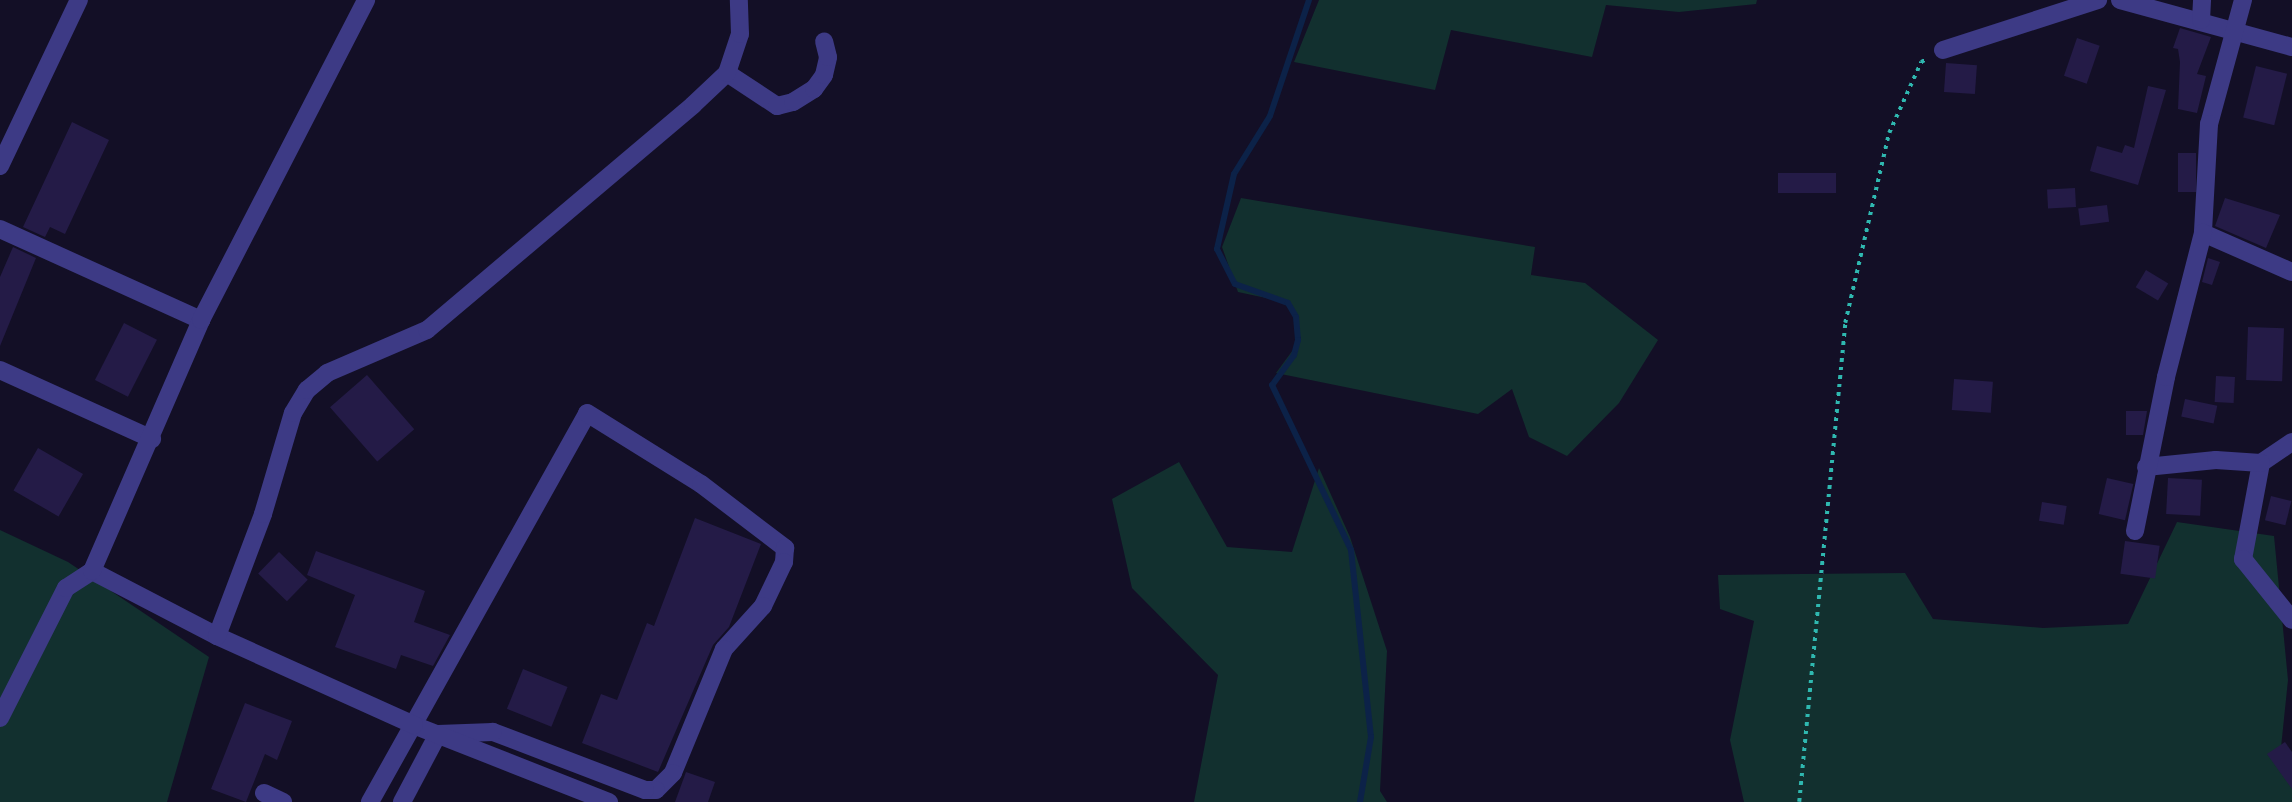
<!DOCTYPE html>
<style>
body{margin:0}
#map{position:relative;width:2292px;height:802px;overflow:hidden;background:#130f26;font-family:Mulish,sans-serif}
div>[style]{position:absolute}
.green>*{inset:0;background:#12302f}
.stream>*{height:6px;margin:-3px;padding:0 3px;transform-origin:3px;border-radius:3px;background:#0c2248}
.building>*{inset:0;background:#241b47;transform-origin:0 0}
.path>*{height:3.5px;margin-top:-1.75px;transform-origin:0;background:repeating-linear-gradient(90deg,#2fb8b0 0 3.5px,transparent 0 8.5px)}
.minor>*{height:18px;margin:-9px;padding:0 9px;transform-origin:9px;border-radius:9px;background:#3d3a85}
span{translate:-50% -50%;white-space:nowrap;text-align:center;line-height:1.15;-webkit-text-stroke:6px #130f26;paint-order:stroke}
</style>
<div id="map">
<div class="green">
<div style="clip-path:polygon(1319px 0,1757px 0,1756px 4px,1679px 12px,1606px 5px,1592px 57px,1451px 30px,1435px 90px,1294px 62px)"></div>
<div style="clip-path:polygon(1241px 198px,1535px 247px,1530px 281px,1531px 275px,1585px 283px,1658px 340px,1619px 403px,1567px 456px,1529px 437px,1512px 389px,1478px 414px,1276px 373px,1301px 339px,1290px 303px,1238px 292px,1222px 247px)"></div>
<div style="clip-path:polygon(1179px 462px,1227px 547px,1292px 552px,1319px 468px,1350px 537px,1387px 651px,1380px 791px,1387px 802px,1194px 802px,1218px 675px,1132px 588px,1112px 499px)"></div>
<div style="clip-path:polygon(2177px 522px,2274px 536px,2288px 680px,2280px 757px,2292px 775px,2292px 802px,1744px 802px,1730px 740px,1754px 621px,1720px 609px,1718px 575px,1905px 573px,1933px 619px,2043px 628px,2128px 624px)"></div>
<div style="clip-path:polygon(0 530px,68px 562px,209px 657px,167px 802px,0 802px)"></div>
</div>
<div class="stream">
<div style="left:1309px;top:0;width:122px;rotate:108.6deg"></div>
<div style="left:1270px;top:116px;width:68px;rotate:121.8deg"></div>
<div style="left:1234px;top:174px;width:77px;rotate:102.8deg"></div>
<div style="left:1217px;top:249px;width:39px;rotate:63deg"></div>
<div style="left:1235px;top:284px;width:56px;rotate:19.7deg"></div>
<div style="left:1288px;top:303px;width:16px;rotate:60deg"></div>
<div style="left:1296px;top:317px;width:23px;rotate:85deg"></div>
<div style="left:1298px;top:340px;width:16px;rotate:105deg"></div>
<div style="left:1294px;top:355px;width:37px;rotate:126deg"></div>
<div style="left:1272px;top:385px;width:183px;rotate:64.4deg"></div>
<div style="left:1351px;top:550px;width:188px;rotate:83.9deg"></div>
<div style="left:1371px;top:737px;width:66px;rotate:99.6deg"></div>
</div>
<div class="building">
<div style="clip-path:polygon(2180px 28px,2211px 37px,2197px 74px,2206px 76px,2197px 113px,2178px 109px,2180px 62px,2178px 49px,2173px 48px)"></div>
<div style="left:2077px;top:38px;width:24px;height:40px;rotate:19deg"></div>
<div style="left:1946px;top:63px;width:31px;height:29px;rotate:4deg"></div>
<div style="left:2256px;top:66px;width:32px;height:53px;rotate:14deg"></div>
<div style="clip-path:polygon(2148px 86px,2166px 90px,2138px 185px,2090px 171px,2097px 146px,2122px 153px,2125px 145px,2134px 148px)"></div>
<div style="clip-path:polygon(72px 122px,109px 140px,65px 234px,50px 227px,45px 237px,23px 227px)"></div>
<div style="left:2178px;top:153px;width:18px;height:39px"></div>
<div style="left:1778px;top:173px;width:58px;height:20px"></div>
<div style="left:2075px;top:188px;width:19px;height:28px;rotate:87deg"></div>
<div style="clip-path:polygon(2225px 198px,2280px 215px,2266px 248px,2215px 226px)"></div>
<div style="left:2107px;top:205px;width:17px;height:29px;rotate:83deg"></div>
<div style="clip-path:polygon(13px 247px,36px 258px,0 346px,0 277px)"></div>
<div style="clip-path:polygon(2208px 258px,2220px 262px,2212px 285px,2202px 282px)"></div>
<div style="left:2146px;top:270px;width:26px;height:20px;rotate:31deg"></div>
<div style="left:124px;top:323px;width:37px;height:64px;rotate:27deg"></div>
<div style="left:2248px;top:327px;width:36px;height:53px;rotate:2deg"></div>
<div style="left:367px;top:375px;width:72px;height:49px;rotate:49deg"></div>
<div style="left:2216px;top:376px;width:19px;height:26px;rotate:3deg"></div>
<div style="left:1954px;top:379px;width:39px;height:31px;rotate:4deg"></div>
<div style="left:2185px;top:399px;width:33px;height:18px;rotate:12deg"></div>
<div style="clip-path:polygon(2126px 411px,2147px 411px,2143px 435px,2126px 435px)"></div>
<div style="left:38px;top:448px;width:52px;height:49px;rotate:30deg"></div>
<div style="left:2107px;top:478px;width:27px;height:37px;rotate:13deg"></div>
<div style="left:2168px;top:478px;width:34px;height:36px;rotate:3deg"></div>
<div style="left:2271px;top:496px;width:21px;height:25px;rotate:14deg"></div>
<div style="left:2042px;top:502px;width:25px;height:19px;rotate:9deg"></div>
<div style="clip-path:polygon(695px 518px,761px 544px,729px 627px,713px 645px,658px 772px,582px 743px,601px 694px,617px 700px,647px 623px,654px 626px)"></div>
<div style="left:2125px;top:541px;width:35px;height:33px;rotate:8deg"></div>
<div style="clip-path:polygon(316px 551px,425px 591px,414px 622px,450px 635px,433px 666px,401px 655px,396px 669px,335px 647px,355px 595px,307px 575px)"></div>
<div style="left:279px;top:552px;width:40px;height:30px;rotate:44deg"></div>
<div style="left:523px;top:669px;width:48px;height:43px;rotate:22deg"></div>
<div style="clip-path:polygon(245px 703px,292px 721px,277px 760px,265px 754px,246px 802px,211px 789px)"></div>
<div style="clip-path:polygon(2285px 742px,2292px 752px,2292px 789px,2267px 754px)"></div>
<div style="clip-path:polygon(686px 772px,715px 782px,708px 802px,675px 802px)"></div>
</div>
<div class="path">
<div style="left:1799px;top:802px;width:481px;rotate:-84.5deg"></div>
<div style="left:1845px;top:323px;width:195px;rotate:-77deg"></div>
<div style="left:1889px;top:133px;width:78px;rotate:-65.7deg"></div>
<div style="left:1921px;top:62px;width:7px;rotate:-27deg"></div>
</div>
<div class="minor">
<div style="left:2120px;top:0;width:178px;rotate:15.3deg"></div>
<div style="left:2243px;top:0;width:129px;rotate:105.3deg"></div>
<div style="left:2209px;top:124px;width:109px;rotate:93.2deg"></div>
<div style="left:2203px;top:233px;width:97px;rotate:23.7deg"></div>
<div style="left:2201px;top:20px;width:20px;rotate:-87deg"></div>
<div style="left:1943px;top:50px;width:163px;rotate:-17.9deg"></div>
<div style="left:727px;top:73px;width:60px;rotate:33.4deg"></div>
<div style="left:777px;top:106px;width:16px;rotate:-14deg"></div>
<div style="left:793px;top:102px;width:25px;rotate:-32deg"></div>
<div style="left:814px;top:89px;width:17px;rotate:-54deg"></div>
<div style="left:824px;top:75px;width:18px;rotate:-77deg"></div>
<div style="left:828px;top:57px;width:16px;rotate:-104deg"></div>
<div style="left:0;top:166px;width:184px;rotate:-64.6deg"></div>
<div style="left:0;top:229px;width:221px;rotate:24.4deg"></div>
<div style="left:0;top:370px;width:167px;rotate:24.4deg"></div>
<div style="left:2292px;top:442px;width:37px;rotate:146deg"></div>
<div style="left:2261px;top:463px;width:98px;rotate:100.6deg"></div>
<div style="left:2243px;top:559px;width:78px;rotate:51.2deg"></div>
<div style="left:2146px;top:467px;width:70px;rotate:-5.7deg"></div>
<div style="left:2216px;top:460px;width:45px;rotate:3.8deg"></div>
<div style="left:2135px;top:531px;width:157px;rotate:-78.6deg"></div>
<div style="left:2166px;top:377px;width:149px;rotate:-75.6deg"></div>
<div style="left:92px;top:571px;width:141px;rotate:27.5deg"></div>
<div style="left:0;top:718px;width:146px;rotate:-63.1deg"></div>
<div style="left:66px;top:588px;width:31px;rotate:-33deg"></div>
<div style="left:92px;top:571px;width:274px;rotate:-66.5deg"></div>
<div style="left:201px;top:320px;width:360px;rotate:-62.7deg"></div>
<div style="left:264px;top:793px;width:21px;rotate:25deg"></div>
<div style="left:370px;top:802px;width:445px;rotate:-60.8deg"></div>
<div style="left:587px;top:413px;width:134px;rotate:31.9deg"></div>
<div style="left:701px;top:484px;width:106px;rotate:37.3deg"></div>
<div style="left:785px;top:548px;width:14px;rotate:94deg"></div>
<div style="left:784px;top:562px;width:49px;rotate:115.5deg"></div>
<div style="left:763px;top:606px;width:58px;rotate:132.2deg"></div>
<div style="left:724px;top:649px;width:134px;rotate:112.4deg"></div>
<div style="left:673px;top:773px;width:24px;rotate:135deg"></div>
<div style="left:656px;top:790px;width:11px;rotate:180deg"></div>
<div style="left:645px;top:790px;width:163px;rotate:-159.1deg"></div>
<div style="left:493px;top:732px;width:55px;rotate:177.9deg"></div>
<div style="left:402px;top:802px;width:77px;rotate:-62.1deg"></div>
<div style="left:609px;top:802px;width:210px;rotate:-158.5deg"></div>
<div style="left:414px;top:725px;width:216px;rotate:-155.7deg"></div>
<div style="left:217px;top:636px;width:130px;rotate:-69.3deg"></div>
<div style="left:263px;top:514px;width:105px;rotate:-73.5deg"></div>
<div style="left:293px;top:413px;width:27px;rotate:-59deg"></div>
<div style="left:307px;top:390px;width:26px;rotate:-40deg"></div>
<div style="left:327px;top:373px;width:109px;rotate:-23.3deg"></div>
<div style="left:427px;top:330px;width:348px;rotate:-40.2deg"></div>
<div style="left:693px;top:105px;width:47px;rotate:-43.3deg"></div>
<div style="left:727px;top:73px;width:41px;rotate:-71.6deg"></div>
<div style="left:740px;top:34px;width:34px;rotate:-92deg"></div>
</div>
</div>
